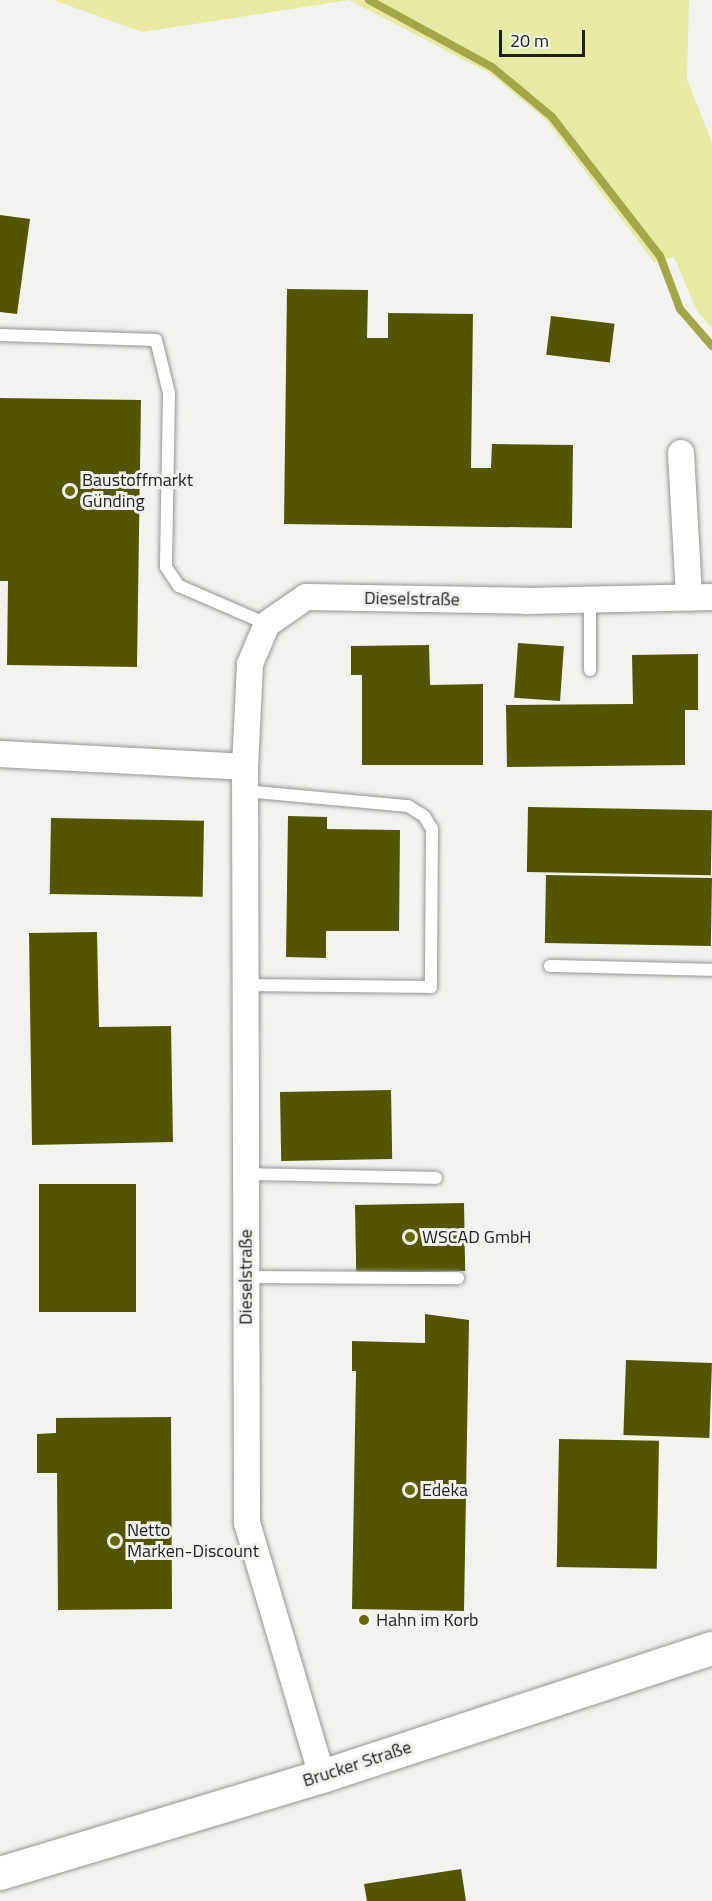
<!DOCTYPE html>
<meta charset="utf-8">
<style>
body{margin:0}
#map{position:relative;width:712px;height:1901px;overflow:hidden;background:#f2f3ef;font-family:"Titillium Web",sans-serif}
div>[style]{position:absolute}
.green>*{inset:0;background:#e6eaa3}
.stream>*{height:8px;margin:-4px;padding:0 4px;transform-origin:4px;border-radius:4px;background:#a4a747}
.building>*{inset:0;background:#535500;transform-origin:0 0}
.roads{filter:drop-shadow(0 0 2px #949592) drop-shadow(0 0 2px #949592)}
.lane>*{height:12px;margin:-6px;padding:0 6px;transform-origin:6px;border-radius:6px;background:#fff}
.street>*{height:26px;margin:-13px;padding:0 13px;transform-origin:13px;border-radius:13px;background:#fff}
.secondary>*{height:33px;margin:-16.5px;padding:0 16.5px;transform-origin:16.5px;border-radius:16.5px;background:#fff}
.dots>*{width:16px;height:16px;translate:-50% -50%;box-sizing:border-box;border:3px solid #f2f3ef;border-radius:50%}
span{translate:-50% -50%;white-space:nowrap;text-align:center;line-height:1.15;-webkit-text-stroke:6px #f2f3ef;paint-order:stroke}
.poi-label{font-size:18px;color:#1f201e}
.left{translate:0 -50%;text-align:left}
.street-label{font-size:18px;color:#1f201e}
.scale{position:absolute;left:499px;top:30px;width:86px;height:27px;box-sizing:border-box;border:3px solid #1f201e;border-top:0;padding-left:8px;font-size:18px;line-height:21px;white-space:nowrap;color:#1f201e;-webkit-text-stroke:4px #f2f3ef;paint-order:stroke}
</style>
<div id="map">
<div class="green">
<div style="clip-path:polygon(53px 0,689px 0,687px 79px,712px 143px,712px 328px,697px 311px,674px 257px,654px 262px,546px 120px,491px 74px,349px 0,142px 32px)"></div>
</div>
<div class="stream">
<div style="left:369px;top:0;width:140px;rotate:28.6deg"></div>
<div style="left:492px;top:67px;width:78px;rotate:39.8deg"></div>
<div style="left:552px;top:117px;width:176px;rotate:52.2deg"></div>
<div style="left:660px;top:256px;width:57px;rotate:69.3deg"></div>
<div style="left:680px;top:309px;width:49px;rotate:49.1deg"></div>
</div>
<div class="building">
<div style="clip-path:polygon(0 215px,30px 219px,17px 314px,0 312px)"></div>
<div style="clip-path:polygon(287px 289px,368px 290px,367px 338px,388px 338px,388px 313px,473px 314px,471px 468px,491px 468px,492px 444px,573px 445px,572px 528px,284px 524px)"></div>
<div style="left:551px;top:316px;width:64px;height:39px;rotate:7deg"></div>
<div style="clip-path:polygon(0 398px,141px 400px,137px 667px,7px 665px,8px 581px,0 581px)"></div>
<div style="left:518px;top:643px;width:46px;height:55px;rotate:4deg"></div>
<div style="clip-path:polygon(429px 645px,430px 685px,483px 684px,483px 765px,362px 765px,362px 675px,351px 675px,351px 646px)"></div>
<div style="clip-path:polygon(698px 654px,698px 710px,685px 710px,685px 765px,507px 767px,506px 705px,633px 704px,632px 655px)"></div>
<div style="left:528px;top:807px;width:184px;height:65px;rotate:1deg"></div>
<div style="clip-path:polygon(288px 816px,327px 817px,327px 829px,400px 830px,399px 931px,326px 931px,326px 958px,286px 957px)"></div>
<div style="left:51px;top:818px;width:153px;height:76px;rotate:1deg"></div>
<div style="left:546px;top:875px;width:166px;height:68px;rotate:1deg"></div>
<div style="clip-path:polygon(97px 932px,99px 1027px,171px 1026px,173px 1142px,32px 1145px,29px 933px)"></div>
<div style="left:391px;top:1090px;width:69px;height:111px;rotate:89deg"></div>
<div style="left:136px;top:1184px;width:128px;height:97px;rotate:90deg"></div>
<div style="left:464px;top:1203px;width:68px;height:109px;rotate:89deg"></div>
<div style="clip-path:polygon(425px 1314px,469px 1320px,464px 1611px,352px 1609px,356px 1371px,352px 1371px,352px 1341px,425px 1343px)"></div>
<div style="left:626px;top:1360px;width:86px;height:75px;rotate:2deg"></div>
<div style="clip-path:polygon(171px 1417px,172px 1609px,58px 1610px,57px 1473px,37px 1473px,37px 1434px,56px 1433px,56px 1418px)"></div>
<div style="left:559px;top:1439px;width:100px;height:128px;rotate:1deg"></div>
<div style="clip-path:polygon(461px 1869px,466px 1901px,367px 1901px,364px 1884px)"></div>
</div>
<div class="roads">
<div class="lane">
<div style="left:0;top:335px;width:156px;rotate:1.8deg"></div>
<div style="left:156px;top:340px;width:55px;rotate:76.2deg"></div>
<div style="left:169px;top:393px;width:174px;rotate:91deg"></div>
<div style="left:166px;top:567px;width:23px;rotate:56deg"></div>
<div style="left:179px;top:586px;width:96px;rotate:23.4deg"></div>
<div style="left:590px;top:600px;width:70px;rotate:90deg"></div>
<div style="left:245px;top:791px;width:164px;rotate:5.3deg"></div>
<div style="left:408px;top:806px;width:19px;rotate:32deg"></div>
<div style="left:424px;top:816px;width:15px;rotate:58deg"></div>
<div style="left:432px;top:829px;width:158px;rotate:90.4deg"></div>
<div style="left:431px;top:987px;width:185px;rotate:-179.4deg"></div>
<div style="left:550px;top:966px;width:162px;rotate:1.4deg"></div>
<div style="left:246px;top:1174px;width:190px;rotate:1.2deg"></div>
<div style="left:246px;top:1277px;width:212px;rotate:0.3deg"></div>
</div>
<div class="street">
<div style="left:681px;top:453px;width:145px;rotate:86.8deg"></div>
<div style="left:0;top:754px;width:245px;rotate:3deg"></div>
<div style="left:322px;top:1776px;width:264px;rotate:-106.5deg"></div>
<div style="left:247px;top:1523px;width:756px;rotate:-90.15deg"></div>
<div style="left:245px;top:767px;width:103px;rotate:-87.2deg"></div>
<div style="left:250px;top:664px;width:43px;rotate:-67deg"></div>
<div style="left:267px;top:624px;width:47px;rotate:-34.7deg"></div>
<div style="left:306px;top:597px;width:220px;rotate:1deg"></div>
<div style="left:526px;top:601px;width:186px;rotate:-1.2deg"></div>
</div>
<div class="secondary">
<div style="left:0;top:1873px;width:336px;rotate:-16.8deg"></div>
<div style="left:322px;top:1776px;width:410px;rotate:-18.2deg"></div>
</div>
</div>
<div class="dots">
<div style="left:70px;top:491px;background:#666804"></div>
<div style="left:410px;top:1237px;background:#666804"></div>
<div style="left:410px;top:1490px;background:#666804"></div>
<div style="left:115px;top:1541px;background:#666804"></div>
<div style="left:364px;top:1620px;background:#666804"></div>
</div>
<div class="poi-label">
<span class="left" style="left:82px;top:491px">Baustoffmarkt<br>Günding</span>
<span class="left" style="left:422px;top:1237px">WSCAD GmbH</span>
<span class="left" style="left:422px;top:1490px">Edeka</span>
<span class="left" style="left:127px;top:1541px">Netto<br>Marken-Discount</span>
<span class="left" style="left:376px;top:1620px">Hahn im Korb</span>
</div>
<div class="street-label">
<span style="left:412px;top:599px;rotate:1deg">Dieselstraße</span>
<span style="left:246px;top:1277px;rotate:-90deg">Dieselstraße</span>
<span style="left:357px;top:1764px;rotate:-18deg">Brucker Straße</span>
</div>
<div class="scale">20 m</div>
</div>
